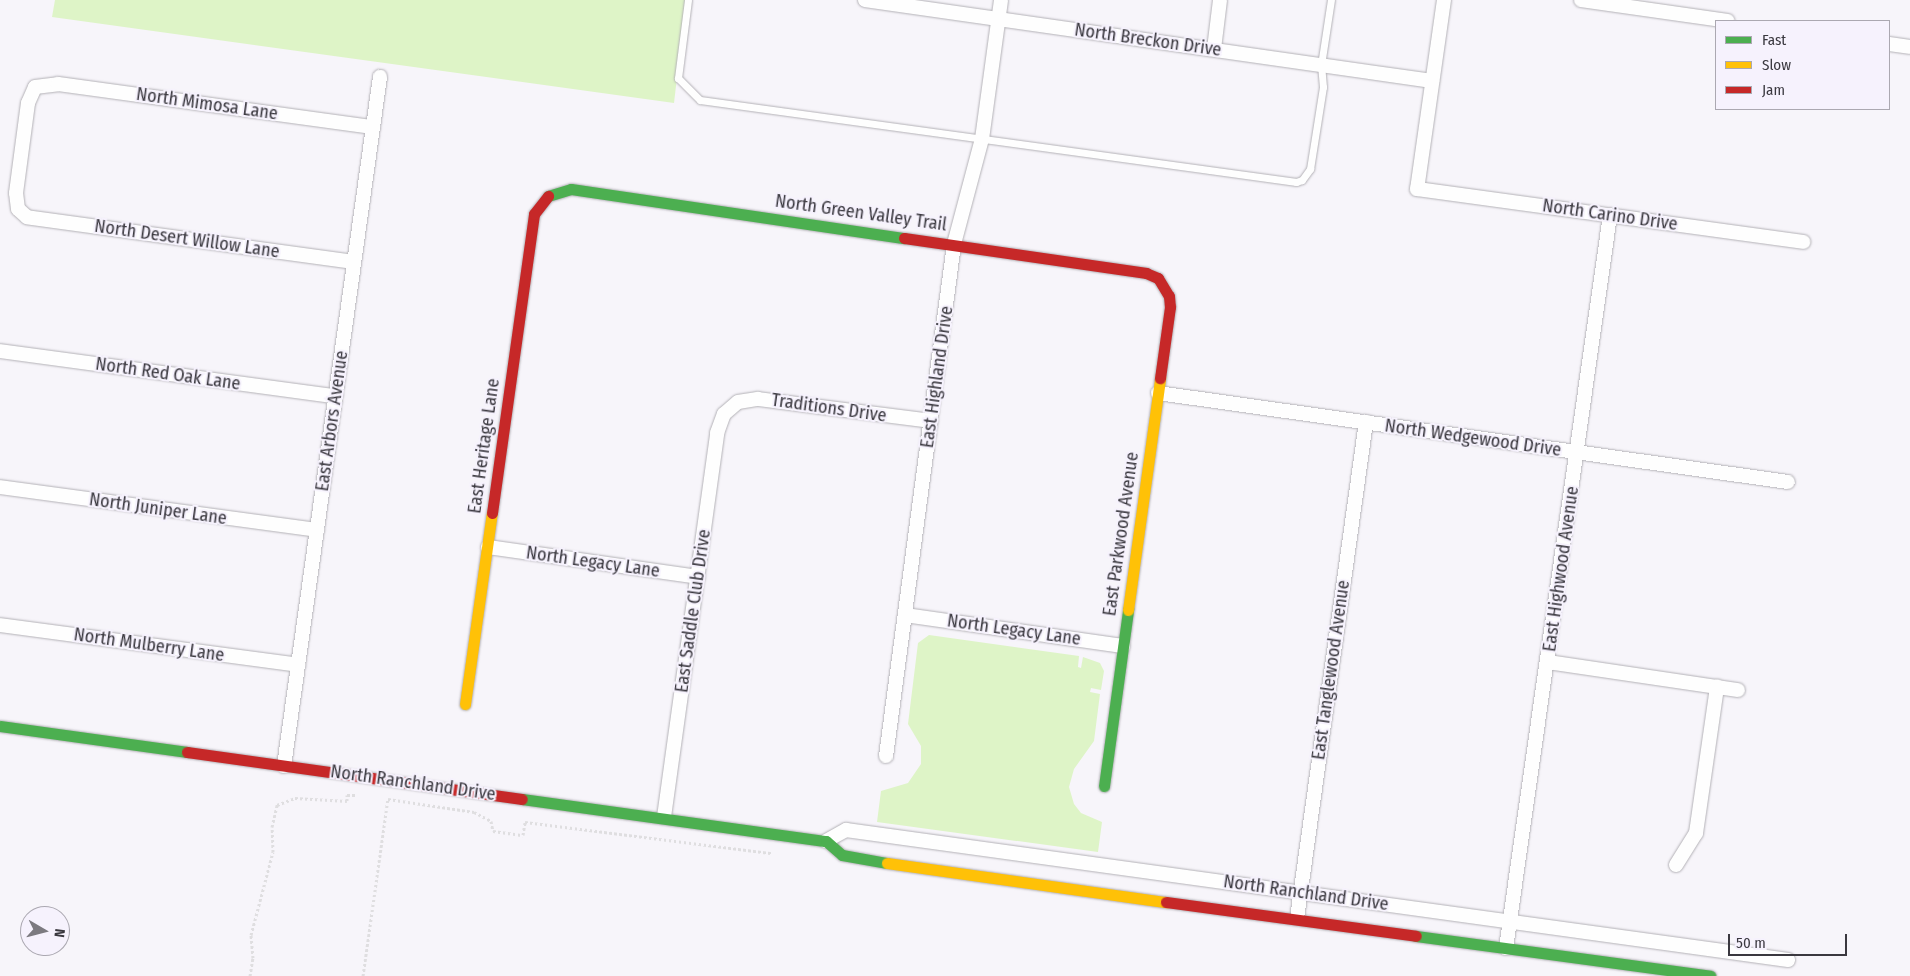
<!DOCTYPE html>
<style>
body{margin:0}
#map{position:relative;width:1910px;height:976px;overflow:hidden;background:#f7f5fa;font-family:"Fira Sans Condensed",sans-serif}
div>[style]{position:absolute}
.green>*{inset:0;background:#def4c7}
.path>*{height:3px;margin-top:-1.5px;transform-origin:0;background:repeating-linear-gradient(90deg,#dfdee0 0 2.5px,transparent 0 5px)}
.roads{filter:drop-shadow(0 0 1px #b3b1b6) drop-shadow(0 0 1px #b3b1b6)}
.lane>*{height:7px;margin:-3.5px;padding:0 3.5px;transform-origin:3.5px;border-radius:3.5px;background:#fefefe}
.street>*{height:14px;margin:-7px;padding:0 7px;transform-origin:7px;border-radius:7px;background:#fefefe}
.fast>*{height:11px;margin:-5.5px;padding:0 5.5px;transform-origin:5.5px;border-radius:5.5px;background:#4caf50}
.slow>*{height:11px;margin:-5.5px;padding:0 5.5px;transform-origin:5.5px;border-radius:5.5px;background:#ffc107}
.jam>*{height:11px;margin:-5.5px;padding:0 5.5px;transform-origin:5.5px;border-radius:5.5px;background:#c62828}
span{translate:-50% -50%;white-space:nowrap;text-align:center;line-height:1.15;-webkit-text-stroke:4px #f6f2fd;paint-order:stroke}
.street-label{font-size:18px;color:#3a383f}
.legend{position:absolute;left:1715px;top:20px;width:175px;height:90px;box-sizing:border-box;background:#f6f2fd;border:1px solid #aba8b1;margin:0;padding:6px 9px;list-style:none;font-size:15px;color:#3a383f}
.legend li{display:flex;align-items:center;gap:10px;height:25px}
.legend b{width:25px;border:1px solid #aba8b1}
.north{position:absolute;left:20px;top:906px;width:50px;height:50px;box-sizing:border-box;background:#f6f2fd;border:1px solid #aba8b1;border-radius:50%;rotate:98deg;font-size:14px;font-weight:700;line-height:20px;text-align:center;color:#3a383f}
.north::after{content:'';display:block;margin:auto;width:18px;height:22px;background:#7c7a80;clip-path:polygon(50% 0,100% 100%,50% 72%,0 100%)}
.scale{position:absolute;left:1728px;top:934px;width:119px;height:22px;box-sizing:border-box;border:2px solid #3a383f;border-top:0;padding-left:6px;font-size:15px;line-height:18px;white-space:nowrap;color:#3a383f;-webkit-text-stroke:4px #f6f2fd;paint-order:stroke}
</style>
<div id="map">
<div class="green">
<div style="clip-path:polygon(55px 0,686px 0,674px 103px,52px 17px)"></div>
<div style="clip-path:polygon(929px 635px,1079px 656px,1078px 667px,1081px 668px,1083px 657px,1100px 663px,1104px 671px,1101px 690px,1091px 688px,1090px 692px,1100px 694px,1094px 741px,1074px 769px,1069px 787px,1074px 804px,1081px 813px,1102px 822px,1098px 852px,877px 822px,881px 791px,908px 783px,921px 764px,921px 746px,908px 724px,918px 643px)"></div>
</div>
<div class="path">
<div style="left:388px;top:799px;width:87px;rotate:8.6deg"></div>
<div style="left:474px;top:812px;width:19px;rotate:28deg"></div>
<div style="left:491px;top:821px;width:10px;rotate:79deg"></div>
<div style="left:493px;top:831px;width:30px;rotate:8deg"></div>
<div style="left:523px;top:835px;width:13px;rotate:-81deg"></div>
<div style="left:525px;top:822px;width:249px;rotate:7.2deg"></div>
<div style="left:250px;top:976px;width:18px;rotate:-81deg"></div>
<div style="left:253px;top:958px;width:23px;rotate:-95deg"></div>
<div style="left:251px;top:935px;width:86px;rotate:-75.2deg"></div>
<div style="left:273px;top:852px;width:25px;rotate:-92deg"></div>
<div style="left:272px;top:827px;width:23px;rotate:-77deg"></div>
<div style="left:277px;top:805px;width:19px;rotate:-21deg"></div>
<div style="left:295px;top:798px;width:52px;rotate:3.3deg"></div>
<div style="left:347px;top:801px;width:6px;rotate:-90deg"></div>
<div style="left:347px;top:795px;width:8px"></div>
<div style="left:363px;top:976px;width:179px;rotate:-82deg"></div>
</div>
<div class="roads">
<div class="lane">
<div style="left:688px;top:0;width:79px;rotate:97.3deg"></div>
<div style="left:678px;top:78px;width:31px;rotate:45deg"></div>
<div style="left:700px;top:100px;width:602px;rotate:7.83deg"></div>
<div style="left:1296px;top:182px;width:6px;rotate:-18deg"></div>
<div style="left:1302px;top:180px;width:14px;rotate:-54deg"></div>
<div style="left:1310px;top:169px;width:83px;rotate:-81deg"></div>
<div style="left:1323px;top:87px;width:22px;rotate:-95deg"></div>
<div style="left:1321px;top:65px;width:66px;rotate:-81.3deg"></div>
</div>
<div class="street">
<div style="left:865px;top:0;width:573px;rotate:8.13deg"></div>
<div style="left:1444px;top:0;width:191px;rotate:98.1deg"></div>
<div style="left:1417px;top:189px;width:390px;rotate:7.8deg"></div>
<div style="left:1581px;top:0;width:148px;rotate:8.1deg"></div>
<div style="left:1889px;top:44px;width:21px;rotate:8deg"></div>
<div style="left:1214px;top:49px;width:49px;rotate:-83deg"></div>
<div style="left:354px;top:262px;width:330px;rotate:-172.2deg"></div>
<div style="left:27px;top:217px;width:12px;rotate:-138deg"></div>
<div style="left:18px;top:209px;width:16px;rotate:-97deg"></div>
<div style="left:16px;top:193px;width:91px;rotate:-82.4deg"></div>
<div style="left:28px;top:103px;width:17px;rotate:-66deg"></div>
<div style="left:35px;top:87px;width:23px;rotate:-7deg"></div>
<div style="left:58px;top:84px;width:318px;rotate:7.8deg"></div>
<div style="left:0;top:351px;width:338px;rotate:7.7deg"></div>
<div style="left:1158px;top:393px;width:636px;rotate:8.04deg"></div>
<div style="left:0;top:487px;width:320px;rotate:7.7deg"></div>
<div style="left:488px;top:547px;width:212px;rotate:8.1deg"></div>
<div style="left:905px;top:615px;width:220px;rotate:8.1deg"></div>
<div style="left:0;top:625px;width:301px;rotate:7.6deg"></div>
<div style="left:1548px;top:662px;width:192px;rotate:8.4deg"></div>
<div style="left:886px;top:756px;width:516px;rotate:-82.43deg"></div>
<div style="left:954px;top:244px;width:109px;rotate:-75.1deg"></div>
<div style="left:982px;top:139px;width:140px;rotate:-82.2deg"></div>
<div style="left:284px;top:766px;width:696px;rotate:-82.07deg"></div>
<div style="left:664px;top:817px;width:388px;rotate:-82.1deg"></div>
<div style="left:717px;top:433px;width:20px;rotate:-70deg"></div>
<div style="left:724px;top:414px;width:18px;rotate:-41deg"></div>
<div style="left:738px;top:402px;width:20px;rotate:-9deg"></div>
<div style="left:758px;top:399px;width:174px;rotate:7.2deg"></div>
<div style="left:826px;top:841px;width:23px;rotate:-29deg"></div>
<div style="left:846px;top:830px;width:951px;rotate:7.86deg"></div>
<div style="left:1676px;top:865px;width:38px;rotate:-58deg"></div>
<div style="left:1696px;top:833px;width:148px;rotate:-81.8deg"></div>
<div style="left:1297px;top:918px;width:501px;rotate:-82.08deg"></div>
<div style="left:1506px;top:948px;width:740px;rotate:-81.92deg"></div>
</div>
<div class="fast">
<div style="left:548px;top:196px;width:24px;rotate:-17deg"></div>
<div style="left:571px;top:189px;width:337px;rotate:8.4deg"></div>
<div style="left:0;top:726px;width:189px;rotate:7.9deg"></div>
<div style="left:1104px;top:786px;width:178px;rotate:-82.2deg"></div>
<div style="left:522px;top:799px;width:307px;rotate:7.9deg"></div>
<div style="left:826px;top:841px;width:21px;rotate:41deg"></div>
<div style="left:842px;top:855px;width:46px;rotate:10.1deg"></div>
<div style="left:1416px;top:936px;width:297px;rotate:7.7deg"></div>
</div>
<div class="slow">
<div style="left:1128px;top:610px;width:234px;rotate:-82.1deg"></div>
<div style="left:465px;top:704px;width:193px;rotate:-82deg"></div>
<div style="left:887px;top:863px;width:282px;rotate:8deg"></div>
</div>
<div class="jam">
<div style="left:904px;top:238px;width:245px;rotate:8.2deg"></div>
<div style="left:1146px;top:273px;width:13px;rotate:23deg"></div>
<div style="left:1158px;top:278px;width:21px;rotate:59deg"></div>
<div style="left:1169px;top:296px;width:11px;rotate:85deg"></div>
<div style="left:1170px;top:307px;width:72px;rotate:98deg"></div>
<div style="left:492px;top:513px;width:302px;rotate:-82deg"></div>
<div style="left:534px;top:214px;width:23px;rotate:-52deg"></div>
<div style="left:187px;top:752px;width:338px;rotate:8deg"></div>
<div style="left:1166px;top:902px;width:252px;rotate:7.7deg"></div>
</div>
</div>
<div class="street-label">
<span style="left:1148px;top:40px;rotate:8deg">North Breckon Drive</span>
<span style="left:207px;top:104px;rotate:8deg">North Mimosa Lane</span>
<span style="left:861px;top:213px;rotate:8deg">North Green Valley Trail</span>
<span style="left:1610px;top:215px;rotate:8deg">North Carino Drive</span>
<span style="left:187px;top:239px;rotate:8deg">North Desert Willow Lane</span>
<span style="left:168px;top:374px;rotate:8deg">North Red Oak Lane</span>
<span style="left:937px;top:377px;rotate:-82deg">East Highland Drive</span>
<span style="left:829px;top:408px;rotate:8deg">Traditions Drive</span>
<span style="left:332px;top:421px;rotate:-82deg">East Arbors Avenue</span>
<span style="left:1473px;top:438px;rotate:8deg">North Wedgewood Drive</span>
<span style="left:484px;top:446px;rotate:-82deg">East Heritage Lane</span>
<span style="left:158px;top:509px;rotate:8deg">North Juniper Lane</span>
<span style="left:1121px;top:534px;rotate:-82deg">East Parkwood Avenue</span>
<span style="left:593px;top:562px;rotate:8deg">North Legacy Lane</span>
<span style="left:1561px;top:569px;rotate:-82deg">East Highwood Avenue</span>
<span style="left:693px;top:611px;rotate:-82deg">East Saddle Club Drive</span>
<span style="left:1014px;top:630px;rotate:8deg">North Legacy Lane</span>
<span style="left:149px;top:645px;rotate:8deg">North Mulberry Lane</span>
<span style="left:1331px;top:670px;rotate:-82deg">East Tanglewood Avenue</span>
<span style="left:413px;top:783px;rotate:8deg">North Ranchland Drive</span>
<span style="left:1306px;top:893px;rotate:8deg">North Ranchland Drive</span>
</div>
<ul class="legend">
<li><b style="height:6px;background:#4caf50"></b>Fast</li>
<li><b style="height:6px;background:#ffc107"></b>Slow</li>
<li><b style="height:6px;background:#c62828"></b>Jam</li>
</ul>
<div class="north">N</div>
<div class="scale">50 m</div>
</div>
